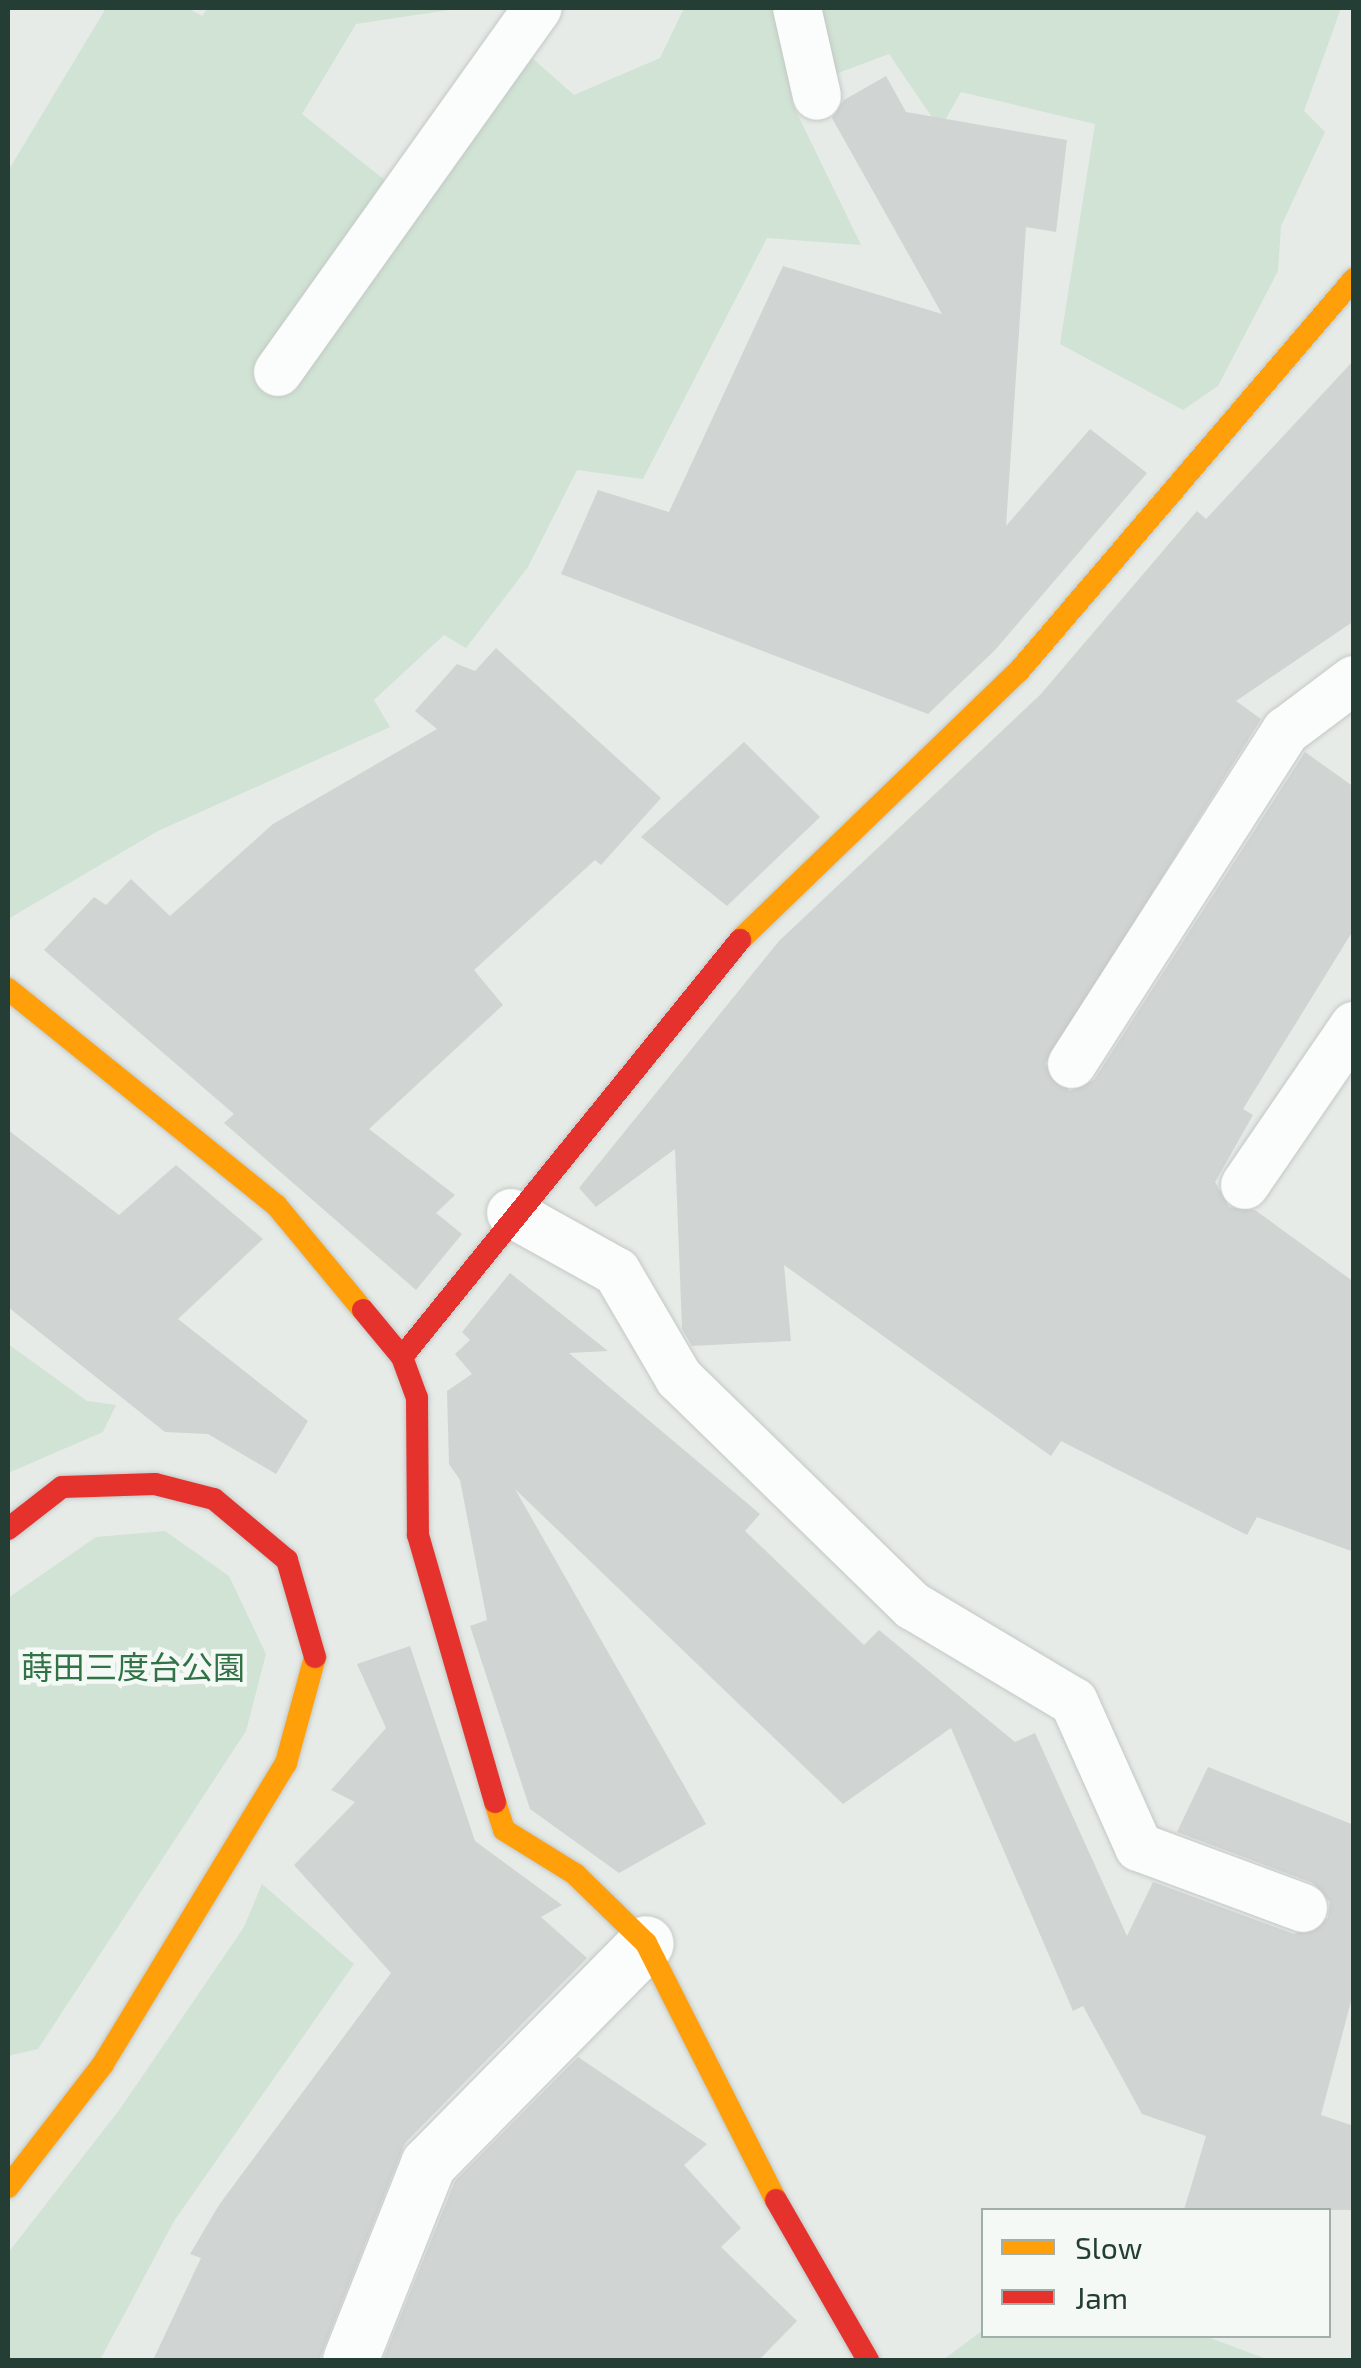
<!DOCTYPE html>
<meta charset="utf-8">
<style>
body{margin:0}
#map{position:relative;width:1361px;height:2368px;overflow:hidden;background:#e6ebe8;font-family:"Exo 2","Noto Sans JP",sans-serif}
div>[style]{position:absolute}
.green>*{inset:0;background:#d0e3d4}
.building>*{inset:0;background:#d0d4d2}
.roads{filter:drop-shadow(0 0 2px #c3c8c5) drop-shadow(0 0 2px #c3c8c5)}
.lane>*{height:48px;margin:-24px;padding:0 24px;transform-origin:24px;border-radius:24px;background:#fbfcfc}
.street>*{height:55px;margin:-27.5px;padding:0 27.5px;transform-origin:27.5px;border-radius:27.5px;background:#fbfcfc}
.slow>*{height:22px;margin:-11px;padding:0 11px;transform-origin:11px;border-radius:11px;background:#ff9f0a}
.jam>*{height:22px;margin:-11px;padding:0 11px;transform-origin:11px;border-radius:11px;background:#e5322d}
span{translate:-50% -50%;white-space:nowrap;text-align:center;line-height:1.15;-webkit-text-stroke:9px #f4f9f6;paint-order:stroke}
.park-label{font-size:32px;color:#317246}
.frame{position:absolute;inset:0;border:10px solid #243d35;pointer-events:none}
.legend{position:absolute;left:981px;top:2208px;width:350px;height:130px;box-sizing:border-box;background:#f4f9f6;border:2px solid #a1aea9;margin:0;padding:12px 18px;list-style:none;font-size:30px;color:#243d35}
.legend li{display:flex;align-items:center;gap:20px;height:50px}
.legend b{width:50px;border:2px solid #a1aea9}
</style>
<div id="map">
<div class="green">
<div style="clip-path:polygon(106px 8px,188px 8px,202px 16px,208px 8px,462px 8px,356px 24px,302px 114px,421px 209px,531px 57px,574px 95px,660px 58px,684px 8px,774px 8px,793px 105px,861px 245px,767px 238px,643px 479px,577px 470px,528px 567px,466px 648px,444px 635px,374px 700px,390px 727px,158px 831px,8px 919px,8px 171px)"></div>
<div style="clip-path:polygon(822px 8px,1341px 8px,1304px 111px,1325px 132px,1281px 226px,1278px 271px,1218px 386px,1183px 410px,1060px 344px,1095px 124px,961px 92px,940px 129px,889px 54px,830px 76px)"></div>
<div style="clip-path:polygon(8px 1344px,87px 1401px,116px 1405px,103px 1432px,8px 1473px)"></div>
<div style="clip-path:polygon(165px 1531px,229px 1576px,266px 1654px,246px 1731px,38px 2049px,8px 2056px,8px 1598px,96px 1537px)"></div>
<div style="clip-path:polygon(262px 1884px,354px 1964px,174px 2221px,100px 2360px,8px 2360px,8px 2253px,120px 2109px,244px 1927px)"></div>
<div style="clip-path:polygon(983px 2330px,1205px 2336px,1269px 2360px,943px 2360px)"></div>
</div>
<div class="building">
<div style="clip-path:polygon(886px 76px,906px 112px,1067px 140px,1056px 232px,1026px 227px,1006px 526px,1090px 429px,1147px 473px,995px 650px,928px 714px,561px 574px,598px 490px,669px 512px,783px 266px,942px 314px,832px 118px,844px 100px)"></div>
<div style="clip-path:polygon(1354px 360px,1354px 621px,1236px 701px,1261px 719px,1045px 1064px,1070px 1091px,1094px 1080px,1305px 752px,1354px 787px,1354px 929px,1243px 1109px,1253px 1115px,1215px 1182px,1229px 1207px,1255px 1210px,1354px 1282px,1354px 1552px,1257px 1517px,1247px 1535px,1061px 1441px,1051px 1456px,784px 1265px,791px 1341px,692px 1346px,682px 1329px,675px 1149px,596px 1207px,579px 1188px,779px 941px,1040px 695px,1197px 511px,1206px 519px)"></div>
<div style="clip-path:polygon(496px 648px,661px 798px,601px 865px,595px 860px,474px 970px,503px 1005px,369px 1129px,455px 1195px,436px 1213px,462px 1234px,416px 1290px,224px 1123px,234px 1114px,44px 950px,94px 897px,106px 905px,131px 879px,170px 916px,273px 824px,437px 729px,415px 711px,457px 664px,475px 671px)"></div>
<div style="clip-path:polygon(744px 742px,820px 817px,727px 906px,641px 837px)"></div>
<div style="clip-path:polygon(8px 1130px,119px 1215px,176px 1165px,263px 1239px,178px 1319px,308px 1421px,276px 1474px,208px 1434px,165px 1432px,8px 1307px)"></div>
<div style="clip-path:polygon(510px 1273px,608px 1351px,569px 1353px,760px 1514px,745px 1531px,864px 1645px,879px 1630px,1015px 1742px,1035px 1733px,1127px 1936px,1153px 1882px,1294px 1934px,1328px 1918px,1330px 1902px,1313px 1883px,1177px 1832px,1208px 1767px,1354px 1825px,1354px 1990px,1321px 2115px,1354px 2126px,1354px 2210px,1184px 2210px,1206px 2136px,1142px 2114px,1083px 2006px,1073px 2011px,951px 1728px,843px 1804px,515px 1489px,706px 1824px,619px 1873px,530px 1809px,470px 1626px,487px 1620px,460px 1480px,449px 1464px,447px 1391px,472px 1374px,455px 1354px,470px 1340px,462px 1332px)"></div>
<div style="clip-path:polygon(410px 1646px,475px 1841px,562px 1905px,541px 1917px,587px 1958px,405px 2143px,319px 2360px,153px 2360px,201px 2258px,190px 2254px,219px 2205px,391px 1973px,294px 1865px,355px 1802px,331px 1790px,386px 1728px,357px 1664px)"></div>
<div style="clip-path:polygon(578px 2057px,707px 2144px,684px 2165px,741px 2228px,721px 2247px,797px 2321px,759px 2360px,383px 2360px,455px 2181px)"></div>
</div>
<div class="roads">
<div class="lane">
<div style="left:797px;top:8px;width:90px;rotate:77.2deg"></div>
<div style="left:278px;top:372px;width:447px;rotate:-54.5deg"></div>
<div style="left:1072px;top:1064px;width:396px;rotate:-57.3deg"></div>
<div style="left:1286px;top:731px;width:85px;rotate:-36.9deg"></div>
<div style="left:1245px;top:1185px;width:193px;rotate:-55.6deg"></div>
<div style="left:511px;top:1213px;width:121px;rotate:29.1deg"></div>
<div style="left:617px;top:1272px;width:123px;rotate:59.7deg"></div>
<div style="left:679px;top:1378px;width:327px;rotate:44.3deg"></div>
<div style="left:913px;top:1606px;width:187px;rotate:30.8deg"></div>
<div style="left:1074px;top:1702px;width:159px;rotate:65.9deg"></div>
<div style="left:1139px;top:1847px;width:175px;rotate:20.4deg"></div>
</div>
<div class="street">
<div style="left:350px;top:2360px;width:211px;rotate:-68.3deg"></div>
<div style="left:428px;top:2164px;width:310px;rotate:-45.4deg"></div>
</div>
<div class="slow">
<div style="left:740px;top:940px;width:386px;rotate:-44deg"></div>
<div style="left:1018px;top:672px;width:517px;rotate:-49.47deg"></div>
<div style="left:8px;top:989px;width:344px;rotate:38.9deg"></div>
<div style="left:276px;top:1205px;width:136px;rotate:50.4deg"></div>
<div style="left:495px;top:1802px;width:29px;rotate:72deg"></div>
<div style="left:504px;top:1830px;width:84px;rotate:31.8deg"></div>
<div style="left:575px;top:1874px;width:99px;rotate:44.2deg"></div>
<div style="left:646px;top:1943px;width:288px;rotate:63.2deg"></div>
<div style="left:8px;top:2187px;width:155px;rotate:-52.3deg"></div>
<div style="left:103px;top:2064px;width:352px;rotate:-58.7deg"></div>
<div style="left:286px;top:1763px;width:110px;rotate:-74.7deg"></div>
</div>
<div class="jam">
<div style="left:363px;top:1310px;width:61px;rotate:50.3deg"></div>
<div style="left:402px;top:1357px;width:44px;rotate:69.9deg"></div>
<div style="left:417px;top:1398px;width:137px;rotate:89.6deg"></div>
<div style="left:418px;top:1535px;width:278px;rotate:73.9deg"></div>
<div style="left:402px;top:1357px;width:537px;rotate:-50.97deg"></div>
<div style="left:8px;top:1529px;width:68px;rotate:-37.9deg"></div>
<div style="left:62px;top:1487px;width:93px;rotate:-1.8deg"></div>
<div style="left:155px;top:1484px;width:61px;rotate:14.3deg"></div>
<div style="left:214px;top:1499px;width:95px;rotate:39.9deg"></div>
<div style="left:287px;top:1560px;width:101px;rotate:73.9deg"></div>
<div style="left:776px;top:2200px;width:185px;rotate:60.1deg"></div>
</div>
</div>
<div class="park-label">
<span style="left:133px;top:1666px">蒔田三度台公園</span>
</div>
<div class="frame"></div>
<ul class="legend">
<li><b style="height:12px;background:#ff9f0a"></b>Slow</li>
<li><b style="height:12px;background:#e5322d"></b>Jam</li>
</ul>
</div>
